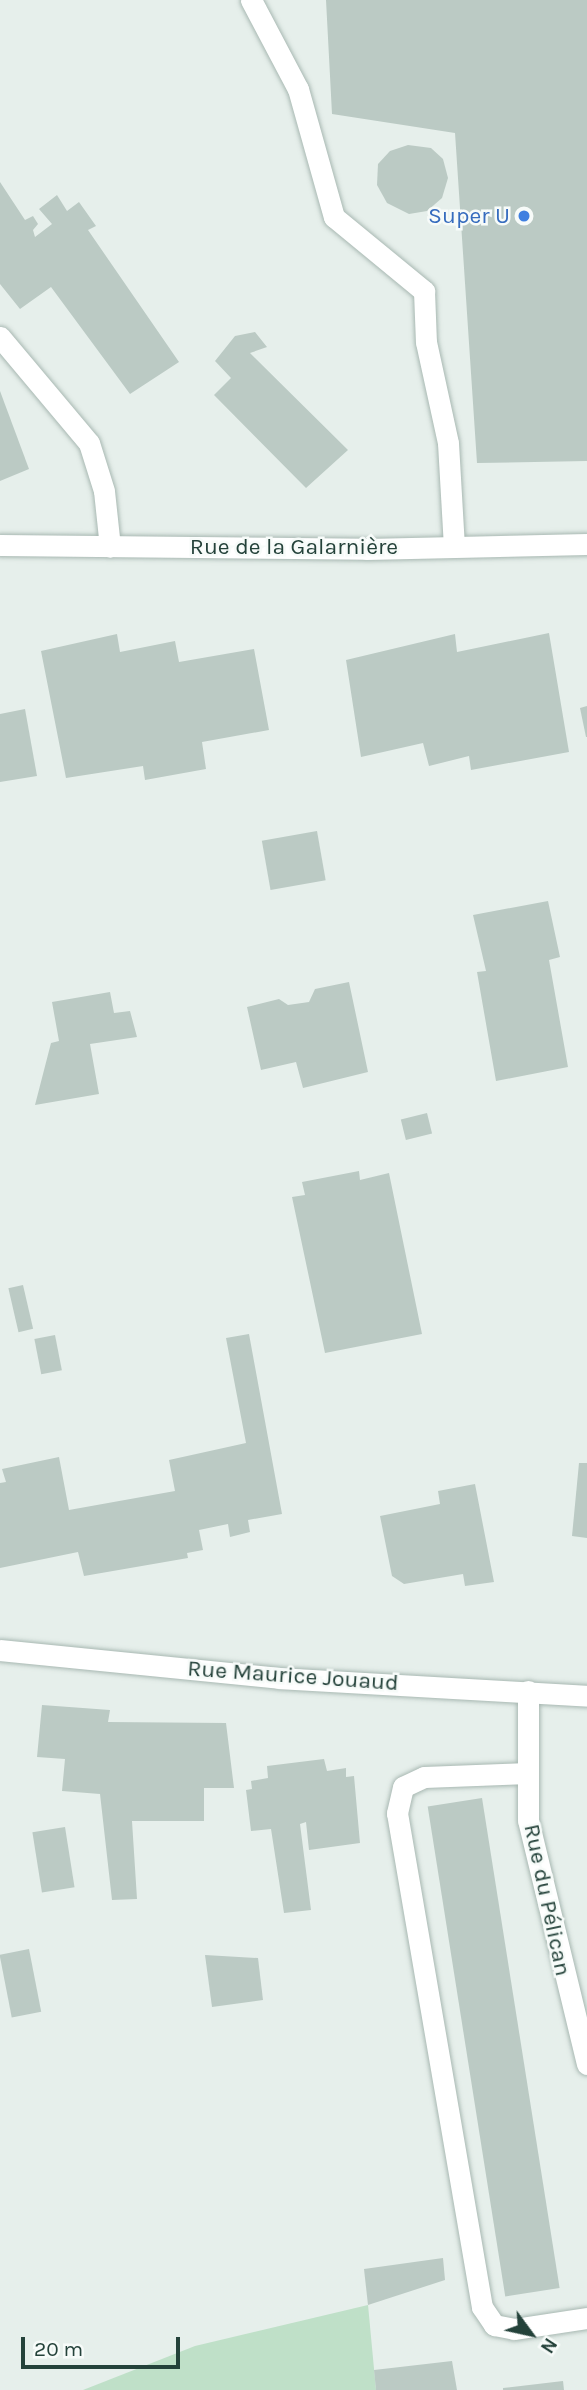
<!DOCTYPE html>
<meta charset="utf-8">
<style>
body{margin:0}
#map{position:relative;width:587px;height:2390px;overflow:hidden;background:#e6efeb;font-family:Karla,sans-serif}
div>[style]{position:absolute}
.green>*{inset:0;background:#bfe0c8}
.building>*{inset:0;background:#bbcac4;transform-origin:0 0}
.roads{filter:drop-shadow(0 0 2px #a8b8b2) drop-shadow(0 0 2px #a8b8b2)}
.minor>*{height:21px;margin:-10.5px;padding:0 10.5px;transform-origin:10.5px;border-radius:10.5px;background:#fff}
.dots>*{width:19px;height:19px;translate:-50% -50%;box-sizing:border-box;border:4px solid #f7fbf9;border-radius:50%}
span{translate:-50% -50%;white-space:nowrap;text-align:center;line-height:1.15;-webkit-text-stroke:5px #f7fbf9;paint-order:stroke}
.shop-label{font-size:23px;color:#366cbe}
.right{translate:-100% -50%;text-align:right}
.street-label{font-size:23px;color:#24423a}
.north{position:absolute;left:496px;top:2299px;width:70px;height:70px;-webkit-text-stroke:5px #f7fbf9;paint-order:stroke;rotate:123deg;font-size:19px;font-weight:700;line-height:28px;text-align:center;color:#24423a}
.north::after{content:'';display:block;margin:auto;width:24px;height:32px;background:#24423a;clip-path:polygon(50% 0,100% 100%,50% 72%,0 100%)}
.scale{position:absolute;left:21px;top:2337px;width:159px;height:32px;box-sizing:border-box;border:4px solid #24423a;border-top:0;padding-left:9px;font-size:21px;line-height:24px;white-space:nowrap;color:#24423a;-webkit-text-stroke:5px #f7fbf9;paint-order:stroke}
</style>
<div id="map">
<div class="green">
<div style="clip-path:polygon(368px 2305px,376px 2390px,83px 2390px,195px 2346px)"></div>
</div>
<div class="building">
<div style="clip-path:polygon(326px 0,587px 0,587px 461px,477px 463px,455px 133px,332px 114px)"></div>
<div style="clip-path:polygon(408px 145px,431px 148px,443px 159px,448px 178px,442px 198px,427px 211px,409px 214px,387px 203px,377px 185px,378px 164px,390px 151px)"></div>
<div style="clip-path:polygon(0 182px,25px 220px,33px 216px,38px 224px,33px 230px,35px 237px,52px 224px,39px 209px,57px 195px,67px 211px,79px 202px,96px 226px,88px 230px,179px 362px,130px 394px,51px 287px,20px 309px,0 284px)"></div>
<div style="clip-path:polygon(255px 332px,267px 347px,250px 353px,348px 450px,306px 488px,214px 395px,231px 378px,215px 361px,235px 336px)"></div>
<div style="clip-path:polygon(0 391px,29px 469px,0 481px)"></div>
<div style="clip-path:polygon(549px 633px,569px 752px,471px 770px,469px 756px,429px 766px,423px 743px,361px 757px,346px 660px,455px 634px,457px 652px)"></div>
<div style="clip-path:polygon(117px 634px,120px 652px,175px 641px,179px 662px,254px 649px,269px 730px,202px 742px,206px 769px,145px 780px,143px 766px,66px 778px,41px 651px)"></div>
<div style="clip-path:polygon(587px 706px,587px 737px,586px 737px,580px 708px)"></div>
<div style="clip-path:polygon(25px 709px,37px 776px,0 782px,0 714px)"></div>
<div style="left:317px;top:831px;width:50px;height:56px;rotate:80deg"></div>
<div style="clip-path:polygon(548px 901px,560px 957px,549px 960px,568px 1067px,496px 1081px,477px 972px,486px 971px,473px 915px)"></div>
<div style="clip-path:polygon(349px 982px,368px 1072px,303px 1088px,296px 1062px,261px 1070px,247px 1007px,279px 999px,288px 1005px,309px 1002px,315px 989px)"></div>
<div style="clip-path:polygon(110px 992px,114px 1013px,130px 1011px,137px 1037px,90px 1044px,99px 1094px,35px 1105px,51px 1043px,59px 1041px,52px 1002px)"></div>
<div style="left:427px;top:1113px;width:21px;height:27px;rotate:76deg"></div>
<div style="clip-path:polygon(359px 1171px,360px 1180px,389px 1173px,422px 1334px,325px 1353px,292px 1197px,305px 1195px,302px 1182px)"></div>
<div style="left:23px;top:1285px;width:45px;height:15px;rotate:77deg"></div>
<div style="clip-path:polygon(249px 1334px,282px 1514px,248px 1520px,250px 1532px,230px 1537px,228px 1524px,199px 1530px,203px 1550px,187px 1553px,188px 1558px,84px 1576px,78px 1552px,0 1568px,0 1483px,6px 1482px,2px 1469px,59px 1457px,69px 1510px,175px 1491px,169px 1460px,246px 1443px,226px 1338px)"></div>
<div style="left:55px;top:1335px;width:36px;height:21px;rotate:79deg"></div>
<div style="clip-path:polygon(579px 1463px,587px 1463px,587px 1538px,572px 1536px)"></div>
<div style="clip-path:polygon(475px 1484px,494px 1582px,465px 1586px,463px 1574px,404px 1584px,392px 1576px,380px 1516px,440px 1504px,438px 1491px)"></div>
<div style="clip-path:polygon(42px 1705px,110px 1710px,108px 1722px,226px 1723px,234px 1788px,204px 1788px,204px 1821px,132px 1821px,137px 1899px,112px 1900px,100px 1794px,62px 1791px,65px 1759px,37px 1757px)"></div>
<div style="clip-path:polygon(324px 1759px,327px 1771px,346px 1768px,346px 1777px,354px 1776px,360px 1843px,309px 1850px,306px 1822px,300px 1824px,311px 1910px,284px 1913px,271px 1829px,251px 1831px,246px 1790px,252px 1789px,251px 1781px,268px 1778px,267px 1766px)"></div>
<div style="left:482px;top:1798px;width:496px;height:55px;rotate:81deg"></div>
<div style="left:65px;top:1827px;width:61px;height:33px;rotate:81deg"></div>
<div style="left:29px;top:1949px;width:64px;height:30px;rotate:79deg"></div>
<div style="clip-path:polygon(205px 1955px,258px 1958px,263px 2000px,212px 2007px)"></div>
<div style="clip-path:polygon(443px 2258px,445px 2280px,368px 2305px,364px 2269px)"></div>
<div style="clip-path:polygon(452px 2361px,457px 2390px,376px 2390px,374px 2370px)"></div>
<div style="clip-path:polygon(563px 2381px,564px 2390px,503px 2390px,503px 2388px)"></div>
</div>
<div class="roads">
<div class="minor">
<div style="left:251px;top:0;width:101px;rotate:62.2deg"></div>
<div style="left:298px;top:89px;width:133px;rotate:74.3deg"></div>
<div style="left:334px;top:217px;width:117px;rotate:39.4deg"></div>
<div style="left:424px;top:291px;width:51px;rotate:87.8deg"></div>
<div style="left:426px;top:342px;width:103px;rotate:77.7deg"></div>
<div style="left:448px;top:443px;width:104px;rotate:86.7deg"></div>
<div style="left:0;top:337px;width:138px;rotate:50deg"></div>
<div style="left:89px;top:443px;width:50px;rotate:72.6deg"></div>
<div style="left:104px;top:491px;width:56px;rotate:83.9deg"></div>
<div style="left:0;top:545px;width:366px;rotate:0.6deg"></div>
<div style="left:366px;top:549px;width:221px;rotate:-1.3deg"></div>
<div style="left:0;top:1650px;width:280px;rotate:5.7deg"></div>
<div style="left:279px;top:1678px;width:309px;rotate:3.3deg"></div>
<div style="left:528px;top:1691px;width:129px;rotate:90deg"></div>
<div style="left:528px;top:1820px;width:251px;rotate:76.4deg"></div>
<div style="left:528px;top:1773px;width:104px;rotate:177.8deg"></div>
<div style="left:424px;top:1777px;width:23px;rotate:155deg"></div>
<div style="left:403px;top:1787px;width:27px;rotate:103deg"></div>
<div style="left:397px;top:1813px;width:501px;rotate:80.24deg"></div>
<div style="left:482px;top:2307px;width:22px;rotate:56deg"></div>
<div style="left:494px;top:2325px;width:20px;rotate:11deg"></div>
<div style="left:514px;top:2329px;width:74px;rotate:-8.6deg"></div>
</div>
</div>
<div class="dots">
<div style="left:524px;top:216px;background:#3f7fe0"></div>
</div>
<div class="shop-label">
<span class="right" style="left:510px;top:216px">Super U</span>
</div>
<div class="street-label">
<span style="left:294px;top:547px">Rue de la Galarnière</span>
<span style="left:293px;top:1676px;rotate:4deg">Rue Maurice Jouaud</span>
<span style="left:547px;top:1900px;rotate:78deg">Rue du Pélican</span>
</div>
<div class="north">N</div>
<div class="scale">20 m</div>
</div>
